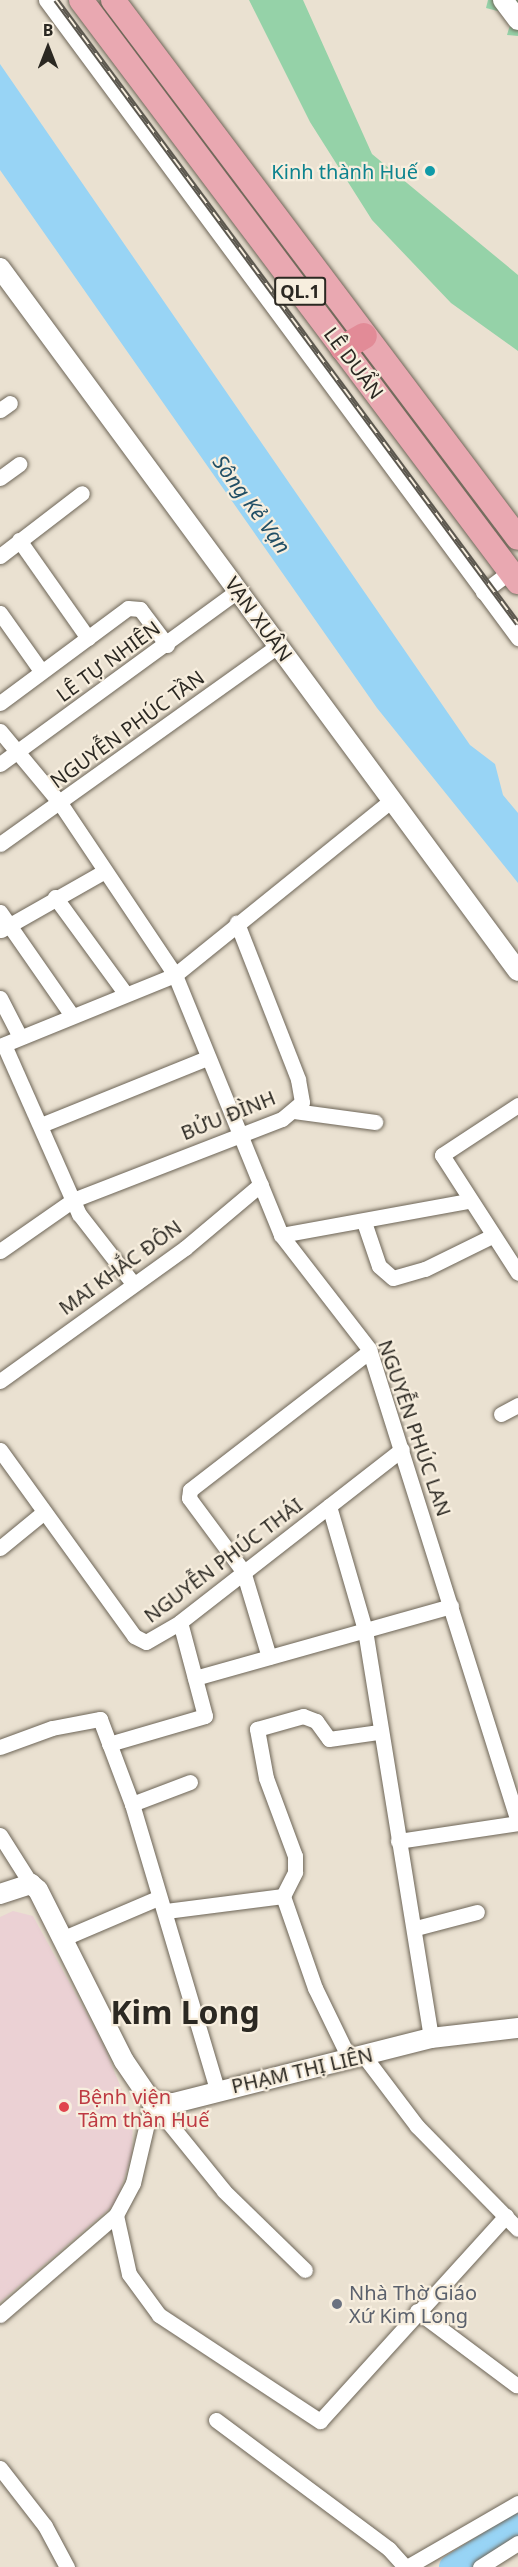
<!DOCTYPE html>
<meta charset="utf-8">
<style>
body{margin:0}
#map{position:relative;width:518px;height:2567px;overflow:hidden;background:#eae1d1;font-family:"Noto Sans",sans-serif}
div>[style]{position:absolute}
.medical>*{inset:0;background:#ebd1d4}
.green>*{inset:0;background:#95d2a8}
.water>*{inset:0;background:#98d4f5}
.river>*{height:24px;margin:-12px;padding:0 12px;transform-origin:12px;border-radius:12px;background:#98d4f5}
.roads{filter:drop-shadow(0 0 2px #6d6557) drop-shadow(0 0 2px #6d6557)}
.minor>*{height:15px;margin:-7.5px;padding:0 7.5px;transform-origin:7.5px;border-radius:7.5px;background:#fff}
.tertiary>*{height:20px;margin:-10px;padding:0 10px;transform-origin:10px;border-radius:10px;background:#fff}
.primary>*{height:24px;margin:-12px;padding:0 12px;transform-origin:12px;border-radius:12px;background:#e9a8b1}
.trunk>*{height:26px;margin:-13px;padding:0 13px;transform-origin:13px;border-radius:13px;background:#e28b97}
.rail>*{height:6px;margin-top:-3px;transform-origin:0;background:repeating-linear-gradient(90deg,#f7eede 0 11px,#5c584f 0 22px);box-sizing:border-box;border-block:2px solid #5c584f}
.dots>*{width:16px;height:16px;translate:-50% -50%;box-sizing:border-box;border:3px solid #f7eede;border-radius:50%}
span{translate:-50% -50%;white-space:nowrap;text-align:center;line-height:1.15;-webkit-text-stroke:4.5px #f7eede;paint-order:stroke}
.shield-label span{padding:2px 4px;background:#f7eede;border:2px solid;border-radius:4px;-webkit-text-stroke-width:0}
.shield-label{font-size:18px;color:#2b2822;font-weight:700}
.culture-label{font-size:20px;color:#0d838f}
.right{translate:-100% -50%;text-align:right}
.street-label{font-size:20px;color:#2b2822}
.health-label{font-size:20px;color:#be3a42}
.left{translate:0 -50%;text-align:left}
.worship-label{font-size:20px;color:#5b616d}
.water-label{font-size:21px;color:#214f66;font-style:italic}
.town-label{font-size:32px;color:#2b2822;font-weight:700}
.north{position:absolute;left:18px;top:18px;width:60px;height:60px;-webkit-text-stroke:4px #f7eede;paint-order:stroke;rotate:0deg;font-size:16px;font-weight:700;line-height:24px;text-align:center;color:#2b2822}
.north::after{content:'';display:block;margin:auto;width:21px;height:27px;background:#2b2822;clip-path:polygon(50% 0,100% 100%,50% 72%,0 100%)}
</style>
<div id="map">
<div class="medical">
<div style="clip-path:polygon(13px 1911px,33px 1916px,103px 2044px,133px 2117px,132px 2154px,116px 2203px,0 2302px,0 1917px)"></div>
</div>
<div class="green">
<div style="clip-path:polygon(249px 0,303px 0,372px 154px,518px 275px,518px 351px,451px 303px,372px 220px,310px 122px)"></div>
<div style="clip-path:polygon(488px 0,518px 0,518px 36px,507px 35px,513px 15px,486px 8px)"></div>
</div>
<div class="water">
<div style="clip-path:polygon(0 64px,470px 745px,495px 764px,503px 795px,518px 813px,518px 883px,377px 708px,0 170px)"></div>
</div>
<div class="river">
<div style="left:451px;top:2567px;width:79px;rotate:-32.1deg"></div>
</div>
<div class="roads">
<div class="minor">
<div style="left:46px;top:0;width:794px;rotate:53.51deg"></div>
<div style="left:0;top:410px;width:12px;rotate:-35deg"></div>
<div style="left:0;top:478px;width:24px;rotate:-36deg"></div>
<div style="left:19px;top:540px;width:120px;rotate:54.9deg"></div>
<div style="left:0;top:556px;width:103px;rotate:-37.5deg"></div>
<div style="left:483px;top:592px;width:34px;rotate:-37deg"></div>
<div style="left:0;top:613px;width:71px;rotate:54.7deg"></div>
<div style="left:0;top:703px;width:159px;rotate:-36.6deg"></div>
<div style="left:128px;top:608px;width:12px;rotate:5deg"></div>
<div style="left:140px;top:609px;width:45px;rotate:53.1deg"></div>
<div style="left:0;top:731px;width:94px;rotate:50.2deg"></div>
<div style="left:60px;top:803px;width:207px;rotate:56.2deg"></div>
<div style="left:175px;top:975px;width:281px;rotate:67.8deg"></div>
<div style="left:281px;top:1235px;width:144px;rotate:52.3deg"></div>
<div style="left:369px;top:1349px;width:496px;rotate:72.5deg"></div>
<div style="left:0;top:764px;width:296px;rotate:-36.1deg"></div>
<div style="left:0;top:844px;width:341px;rotate:-35.5deg"></div>
<div style="left:55px;top:897px;width:119px;rotate:53.9deg"></div>
<div style="left:0;top:912px;width:124px;rotate:55.2deg"></div>
<div style="left:1px;top:930px;width:117px;rotate:-29.6deg"></div>
<div style="left:0;top:998px;width:42px;rotate:62.8deg"></div>
<div style="left:4px;top:1045px;width:185px;rotate:66.1deg"></div>
<div style="left:79px;top:1214px;width:86px;rotate:52.1deg"></div>
<div style="left:0;top:1046px;width:189px;rotate:-22.1deg"></div>
<div style="left:175px;top:975px;width:280px;rotate:-38.9deg"></div>
<div style="left:518px;top:1105px;width:91px;rotate:146.7deg"></div>
<div style="left:442px;top:1155px;width:140px;rotate:57.2deg"></div>
<div style="left:294px;top:1111px;width:82px;rotate:7.7deg"></div>
<div style="left:41px;top:1125px;width:179px;rotate:-22deg"></div>
<div style="left:364px;top:1222px;width:46px;rotate:71.2deg"></div>
<div style="left:379px;top:1266px;width:18px;rotate:41deg"></div>
<div style="left:393px;top:1278px;width:33px;rotate:-16deg"></div>
<div style="left:425px;top:1269px;width:75px;rotate:-26.2deg"></div>
<div style="left:281px;top:1235px;width:190px;rotate:-10.3deg"></div>
<div style="left:0;top:1251px;width:89px;rotate:-34.9deg"></div>
<div style="left:73px;top:1200px;width:224px;rotate:-21.2deg"></div>
<div style="left:282px;top:1119px;width:26px;rotate:-40deg"></div>
<div style="left:302px;top:1102px;width:23px;rotate:-100deg"></div>
<div style="left:298px;top:1079px;width:168px;rotate:-111.4deg"></div>
<div style="left:0;top:1381px;width:228px;rotate:-35.7deg"></div>
<div style="left:185px;top:1248px;width:99px;rotate:-40.1deg"></div>
<div style="left:501px;top:1414px;width:19px;rotate:-28deg"></div>
<div style="left:0;top:1450px;width:229px;rotate:54.2deg"></div>
<div style="left:134px;top:1636px;width:13px;rotate:27deg"></div>
<div style="left:146px;top:1642px;width:39px;rotate:-30deg"></div>
<div style="left:180px;top:1622px;width:281px;rotate:-37.9deg"></div>
<div style="left:329px;top:1506px;width:129px;rotate:73.8deg"></div>
<div style="left:365px;top:1630px;width:413px;rotate:80.8deg"></div>
<div style="left:0;top:1548px;width:57px;rotate:-39.3deg"></div>
<div style="left:269px;top:1657px;width:90px;rotate:-106.8deg"></div>
<div style="left:243px;top:1571px;width:91px;rotate:-126.5deg"></div>
<div style="left:189px;top:1498px;width:8px;rotate:-83deg"></div>
<div style="left:190px;top:1490px;width:227px;rotate:-37.7deg"></div>
<div style="left:195px;top:1678px;width:266px;rotate:-15.7deg"></div>
<div style="left:109px;top:1744px;width:100px;rotate:-16.3deg"></div>
<div style="left:205px;top:1716px;width:97px;rotate:-104.9deg"></div>
<div style="left:0;top:1747px;width:55px;rotate:-20.1deg"></div>
<div style="left:52px;top:1728px;width:49px;rotate:-10.6deg"></div>
<div style="left:100px;top:1719px;width:91px;rotate:69.4deg"></div>
<div style="left:132px;top:1804px;width:298px;rotate:73.4deg"></div>
<div style="left:132px;top:1804px;width:62px;rotate:-20.8deg"></div>
<div style="left:0;top:1835px;width:58px;rotate:57.7deg"></div>
<div style="left:398px;top:1841px;width:121px;rotate:-8.5deg"></div>
<div style="left:166px;top:1911px;width:118px;rotate:-7.3deg"></div>
<div style="left:416px;top:1928px;width:63px;rotate:-14.7deg"></div>
<div style="left:64px;top:1938px;width:102px;rotate:-23.1deg"></div>
<div style="left:364px;top:2056px;width:88px;rotate:52.9deg"></div>
<div style="left:417px;top:2126px;width:144px;rotate:45.6deg"></div>
<div style="left:350px;top:2060px;width:80px;rotate:-115.9deg"></div>
<div style="left:315px;top:1988px;width:97px;rotate:-109.2deg"></div>
<div style="left:283px;top:1896px;width:27px;rotate:-63deg"></div>
<div style="left:295px;top:1872px;width:16px;rotate:-90deg"></div>
<div style="left:295px;top:1856px;width:83px;rotate:-110.4deg"></div>
<div style="left:266px;top:1778px;width:50px;rotate:-100.4deg"></div>
<div style="left:257px;top:1729px;width:48px;rotate:-15.8deg"></div>
<div style="left:303px;top:1716px;width:14px;rotate:21deg"></div>
<div style="left:316px;top:1721px;width:22px;rotate:54deg"></div>
<div style="left:329px;top:1739px;width:49px;rotate:-8.1deg"></div>
<div style="left:152px;top:2102px;width:83px;rotate:103.2deg"></div>
<div style="left:133px;top:2183px;width:36px;rotate:118deg"></div>
<div style="left:116px;top:2215px;width:60px;rotate:77.6deg"></div>
<div style="left:129px;top:2274px;width:51px;rotate:53.8deg"></div>
<div style="left:159px;top:2315px;width:193px;rotate:33.4deg"></div>
<div style="left:320px;top:2421px;width:277px;rotate:-47.8deg"></div>
<div style="left:152px;top:2102px;width:114px;rotate:51deg"></div>
<div style="left:224px;top:2191px;width:113px;rotate:44.3deg"></div>
<div style="left:417px;top:2311px;width:124px;rotate:36.8deg"></div>
<div style="left:0;top:2315px;width:153px;rotate:-40.8deg"></div>
<div style="left:216px;top:2420px;width:216px;rotate:36.7deg"></div>
<div style="left:389px;top:2549px;width:24px;rotate:48deg"></div>
<div style="left:0;top:2468px;width:73px;rotate:52.2deg"></div>
<div style="left:45px;top:2526px;width:47px;rotate:61.8deg"></div>
<div style="left:407px;top:2567px;width:128px;rotate:-30deg"></div>
<div style="left:480px;top:2567px;width:45px;rotate:-32.3deg"></div>
</div>
<div class="tertiary">
<div style="left:503px;top:0;width:25px;rotate:53deg"></div>
<div style="left:0;top:268px;width:873px;rotate:53.62deg"></div>
<div style="left:0;top:1894px;width:33px;rotate:-18deg"></div>
<div style="left:31px;top:1884px;width:9px;rotate:41deg"></div>
<div style="left:38px;top:1890px;width:191px;rotate:63.3deg"></div>
<div style="left:124px;top:2061px;width:50px;rotate:55.7deg"></div>
<div style="left:152px;top:2102px;width:22px;rotate:3deg"></div>
<div style="left:174px;top:2103px;width:265px;rotate:-14.2deg"></div>
<div style="left:431px;top:2038px;width:88px;rotate:-6.6deg"></div>
</div>
<div class="primary">
<div style="left:81px;top:0;width:728px;rotate:53.1deg"></div>
<div style="left:113px;top:0;width:673px;rotate:53.03deg"></div>
</div>
<div class="trunk">
<div style="left:343px;top:348px;width:24px;rotate:-30deg"></div>
</div>
</div>
<div class="rail">
<div style="left:56px;top:0;width:776px;rotate:53.48deg"></div>
</div>
<div class="dots">
<div style="left:430px;top:171px;background:#0f9aa8"></div>
<div style="left:64px;top:2107px;background:#e0444e"></div>
<div style="left:337px;top:2304px;background:#6b7280"></div>
</div>
<div class="shield-label">
<span style="left:300px;top:291px">QL.1</span>
</div>
<div class="culture-label">
<span class="right" style="left:418px;top:171px">Kinh thành Huế</span>
</div>
<div class="street-label">
<span style="left:354px;top:363px;rotate:53deg">LÊ DUẨN</span>
<span style="left:259px;top:619px;rotate:54deg">VẠN XUÂN</span>
<span style="left:108px;top:661px;rotate:-36deg">LÊ TỰ NHIÊN</span>
<span style="left:127px;top:729px;rotate:-36deg">NGUYỄN PHÚC TẦN</span>
<span style="left:228px;top:1115px;rotate:-22deg">BỬU ĐÌNH</span>
<span style="left:120px;top:1267px;rotate:-36deg">MAI KHẮC ĐÔN</span>
<span style="left:415px;top:1428px;rotate:71deg">NGUYỄN PHÚC LAN</span>
<span style="left:223px;top:1560px;rotate:-37deg">NGUYỄN PHÚC THÁI</span>
<span style="left:302px;top:2070px;rotate:-13deg">PHẠM THỊ LIÊN</span>
</div>
<div class="health-label">
<span class="left" style="left:78px;top:2108px">Bệnh viện<br>Tâm thần Huế</span>
</div>
<div class="worship-label">
<span class="left" style="left:349px;top:2304px">Nhà Thờ Giáo<br>Xứ Kim Long</span>
</div>
<div class="water-label">
<span style="left:252px;top:504px;rotate:54deg">Sông Kẻ Vạn</span>
</div>
<div class="town-label">
<span style="left:185px;top:2012px">Kim Long</span>
</div>
<div class="north">B</div>
</div>
